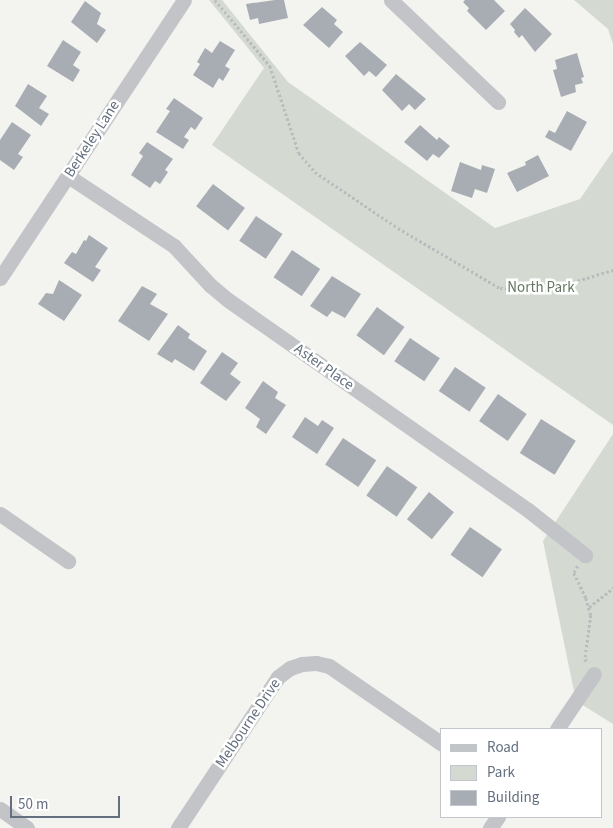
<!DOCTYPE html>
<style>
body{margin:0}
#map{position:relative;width:613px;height:828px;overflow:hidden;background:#f3f4f0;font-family:"Source Sans 3",sans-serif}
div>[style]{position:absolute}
.green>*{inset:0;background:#d4dad1}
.building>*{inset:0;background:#a8adb4;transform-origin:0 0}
.path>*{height:2.5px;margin-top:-1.25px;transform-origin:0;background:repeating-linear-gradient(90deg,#b9bbbd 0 2.5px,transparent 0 5px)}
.minor>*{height:15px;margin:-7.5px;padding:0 7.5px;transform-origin:7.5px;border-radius:7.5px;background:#c2c4c8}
span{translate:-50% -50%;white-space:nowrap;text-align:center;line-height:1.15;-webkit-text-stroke:5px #fff;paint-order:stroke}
.street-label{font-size:15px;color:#64707f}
.park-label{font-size:15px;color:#647763}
.legend{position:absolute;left:440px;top:728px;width:162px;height:90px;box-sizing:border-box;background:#fff;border:1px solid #c1c6cc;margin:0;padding:6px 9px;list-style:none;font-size:15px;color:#64707f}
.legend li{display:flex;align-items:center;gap:10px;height:25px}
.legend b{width:25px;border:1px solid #c1c6cc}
.scale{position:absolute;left:10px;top:796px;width:110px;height:22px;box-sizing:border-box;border:2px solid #64707f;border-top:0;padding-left:6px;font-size:15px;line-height:18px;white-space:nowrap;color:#64707f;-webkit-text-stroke:4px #fff;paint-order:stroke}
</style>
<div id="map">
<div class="green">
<div style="clip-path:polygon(209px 0,222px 0,288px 82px,495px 228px,580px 199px,613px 151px,613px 425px,212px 145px,264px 68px)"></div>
<div style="clip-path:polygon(574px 0,613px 0,613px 44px,608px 29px)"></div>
<div style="clip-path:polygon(613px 434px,613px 724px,576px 701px,543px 541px)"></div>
</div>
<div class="building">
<div style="clip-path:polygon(275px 0,284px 0,288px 18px,259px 24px,258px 18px,250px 20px,246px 4px)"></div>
<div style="clip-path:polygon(465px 0,494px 0,505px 11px,486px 30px,467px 11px,469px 8px,463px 2px)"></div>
<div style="clip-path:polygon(85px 1px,101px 13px,97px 24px,106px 30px,97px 43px,71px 22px)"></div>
<div style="clip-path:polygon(322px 7px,337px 20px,334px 24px,343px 32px,329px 48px,303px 25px)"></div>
<div style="clip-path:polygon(525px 8px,552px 34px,535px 52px,522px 35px,519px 38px,514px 32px,515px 30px,510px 24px)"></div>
<div style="clip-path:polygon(63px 40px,81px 52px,73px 65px,80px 70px,73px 82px,47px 66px)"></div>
<div style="clip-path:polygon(220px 41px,235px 50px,225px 66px,230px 69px,223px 81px,219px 78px,213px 88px,193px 75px,200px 64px,197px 62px,205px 48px,212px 53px)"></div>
<div style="clip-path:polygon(360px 42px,387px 65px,376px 77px,369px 71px,364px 76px,345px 56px)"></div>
<div style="clip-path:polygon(577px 53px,584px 77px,581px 78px,583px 83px,575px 85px,576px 92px,561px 97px,553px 70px,557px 69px,555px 60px)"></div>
<div style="clip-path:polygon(396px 74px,426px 99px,415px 110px,409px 104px,402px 111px,382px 90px)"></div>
<div style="clip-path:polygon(28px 84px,47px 96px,39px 108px,49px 114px,41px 126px,15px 106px)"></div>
<div style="clip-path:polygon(174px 98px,203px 118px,195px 130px,191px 127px,184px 137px,189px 140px,183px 149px,156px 132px,170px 111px,166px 109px)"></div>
<div style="clip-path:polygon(567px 111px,587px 122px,571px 151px,545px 137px,549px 130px,555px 133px)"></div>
<div style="clip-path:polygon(12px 122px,31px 135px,18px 154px,23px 157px,14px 170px,0 160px,0 140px)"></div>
<div style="clip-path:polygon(420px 125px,437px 140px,439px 137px,450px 146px,439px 158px,433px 154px,427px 161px,404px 142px)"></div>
<div style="clip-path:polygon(147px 142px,173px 159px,165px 170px,168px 172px,160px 184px,155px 181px,150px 188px,131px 175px,143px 156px,139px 153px)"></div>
<div style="clip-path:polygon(538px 155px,549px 176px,517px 192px,507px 173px,526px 165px,525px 162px)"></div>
<div style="clip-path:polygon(460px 162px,481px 170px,482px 165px,495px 169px,487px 193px,475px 189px,472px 198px,451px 191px)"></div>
<div style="left:213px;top:184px;width:40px;height:28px;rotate:37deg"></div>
<div style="left:256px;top:216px;width:32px;height:30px;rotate:34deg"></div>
<div style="clip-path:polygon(89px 235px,108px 248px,95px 267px,101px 270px,93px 282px,64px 263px,72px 252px,76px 254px,84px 240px,86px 241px)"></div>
<div style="left:292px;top:250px;width:34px;height:33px;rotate:34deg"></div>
<div style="clip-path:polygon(332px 276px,361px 294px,345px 318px,332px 311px,327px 317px,310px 306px)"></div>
<div style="clip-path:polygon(59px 280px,82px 295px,64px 321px,38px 304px,46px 293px,53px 294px)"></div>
<div style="clip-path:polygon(142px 286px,157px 294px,150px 304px,168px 314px,149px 341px,118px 321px)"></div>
<div style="left:377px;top:307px;width:34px;height:35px;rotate:36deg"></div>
<div style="clip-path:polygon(178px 325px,190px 334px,188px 338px,207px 351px,194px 371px,175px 359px,172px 363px,157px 354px)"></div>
<div style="left:410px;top:338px;width:36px;height:28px;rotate:34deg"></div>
<div style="clip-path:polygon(222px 352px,238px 363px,230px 374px,241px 382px,226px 401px,200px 383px)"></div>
<div style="left:455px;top:367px;width:37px;height:29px;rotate:34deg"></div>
<div style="clip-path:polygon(263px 381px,278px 392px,275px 398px,286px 405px,266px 434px,256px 427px,260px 419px,245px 408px)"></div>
<div style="left:498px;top:394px;width:35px;height:33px;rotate:35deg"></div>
<div style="clip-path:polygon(305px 417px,318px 426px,322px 420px,334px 428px,317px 454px,292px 437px)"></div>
<div style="left:541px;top:419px;width:41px;height:40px;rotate:32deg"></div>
<div style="left:343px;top:438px;width:40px;height:32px;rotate:34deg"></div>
<div style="left:387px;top:466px;width:37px;height:36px;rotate:35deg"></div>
<div style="left:429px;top:492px;width:32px;height:35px;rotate:39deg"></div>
<div style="left:470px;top:527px;width:39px;height:34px;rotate:35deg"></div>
</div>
<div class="path">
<div style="left:215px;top:0;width:86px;rotate:50.2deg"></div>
<div style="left:270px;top:66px;width:92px;rotate:71.6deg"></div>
<div style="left:299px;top:153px;width:25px;rotate:50deg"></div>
<div style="left:315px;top:172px;width:100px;rotate:34deg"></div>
<div style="left:398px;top:228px;width:118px;rotate:30.5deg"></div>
<div style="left:500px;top:288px;width:44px;rotate:3.9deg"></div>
<div style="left:544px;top:291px;width:72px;rotate:-16.9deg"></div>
<div style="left:578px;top:566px;width:8px;rotate:120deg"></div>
<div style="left:574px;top:573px;width:28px;rotate:64deg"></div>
<div style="left:586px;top:598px;width:18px;rotate:74deg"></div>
<div style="left:591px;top:615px;width:44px;rotate:97.8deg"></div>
<div style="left:585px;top:659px;width:4px;rotate:56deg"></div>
<div style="left:589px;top:607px;width:31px;rotate:-38deg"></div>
</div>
<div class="minor">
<div style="left:391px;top:0;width:148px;rotate:43.6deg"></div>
<div style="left:68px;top:176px;width:127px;rotate:33.4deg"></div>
<div style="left:174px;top:246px;width:53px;rotate:47.3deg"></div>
<div style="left:210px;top:285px;width:23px;rotate:40deg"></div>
<div style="left:228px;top:300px;width:366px;rotate:35deg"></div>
<div style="left:528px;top:510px;width:73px;rotate:38.3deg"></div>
<div style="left:0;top:278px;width:333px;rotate:-56.5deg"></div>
<div style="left:0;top:514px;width:83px;rotate:34.7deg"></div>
<div style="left:557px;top:729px;width:66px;rotate:-56.1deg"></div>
<div style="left:0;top:809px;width:33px;rotate:35deg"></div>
<div style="left:178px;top:828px;width:181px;rotate:-56.5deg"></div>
<div style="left:278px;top:677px;width:15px;rotate:-37deg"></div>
<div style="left:290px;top:668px;width:13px;rotate:-18deg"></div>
<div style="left:302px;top:664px;width:14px;rotate:-4deg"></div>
<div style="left:316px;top:663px;width:13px;rotate:13deg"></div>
<div style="left:329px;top:666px;width:137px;rotate:34.6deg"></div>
<div style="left:490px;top:828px;width:14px;rotate:-54deg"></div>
</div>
<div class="street-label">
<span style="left:92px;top:139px;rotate:-57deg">Berkeley Lane</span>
<span style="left:324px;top:367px;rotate:35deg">Aster Place</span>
<span style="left:248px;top:723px;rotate:-56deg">Melbourne Drive</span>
</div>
<div class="park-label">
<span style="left:541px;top:288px">North Park</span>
</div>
<ul class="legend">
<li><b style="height:6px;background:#c2c4c8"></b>Road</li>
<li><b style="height:14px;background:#d4dad1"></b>Park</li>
<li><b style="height:14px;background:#a8adb4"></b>Building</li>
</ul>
<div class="scale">50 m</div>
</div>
